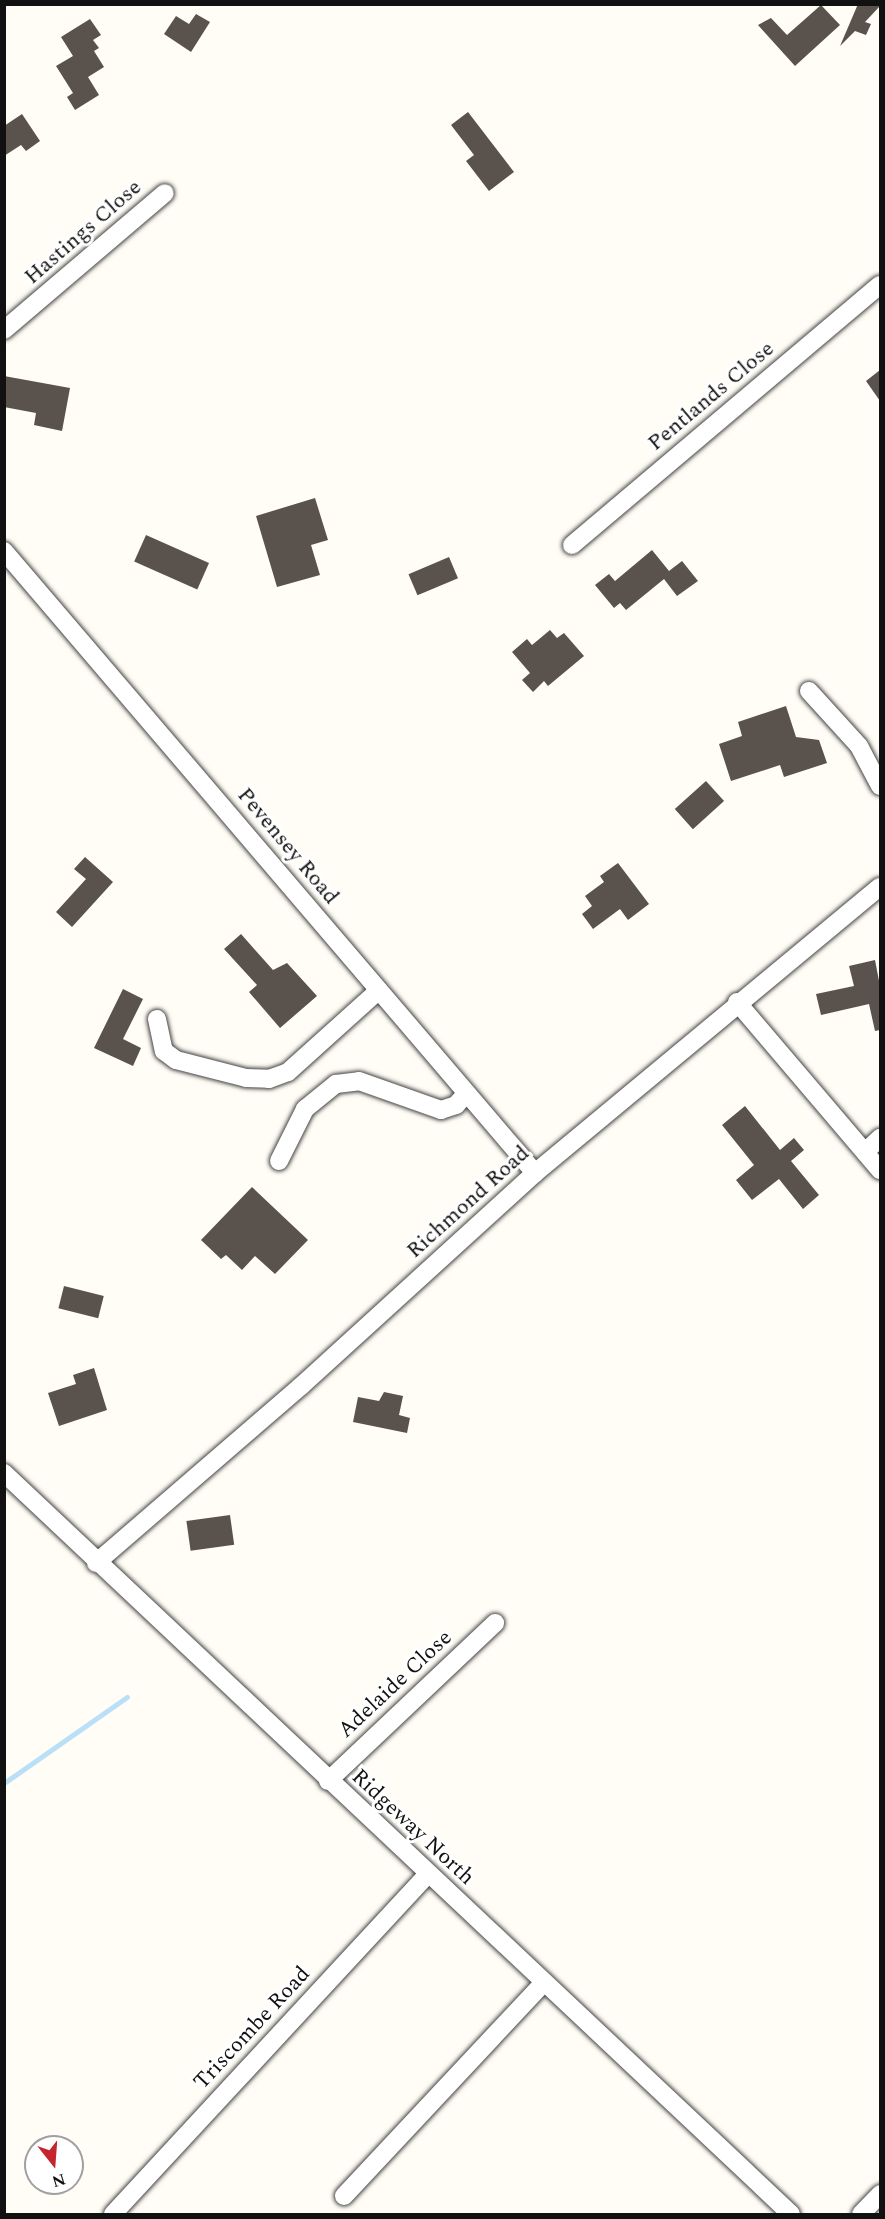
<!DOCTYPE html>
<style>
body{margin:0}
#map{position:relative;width:885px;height:2219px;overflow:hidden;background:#fffdf5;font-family:Spectral,serif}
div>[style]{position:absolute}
.stream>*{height:5px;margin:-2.5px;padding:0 2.5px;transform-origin:2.5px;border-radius:2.5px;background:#b9e0f7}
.building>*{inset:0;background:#5a524d;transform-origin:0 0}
.roads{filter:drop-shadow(0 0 2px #444) drop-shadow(0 0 2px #444)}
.minor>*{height:18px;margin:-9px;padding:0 9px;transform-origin:9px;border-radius:9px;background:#fff}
span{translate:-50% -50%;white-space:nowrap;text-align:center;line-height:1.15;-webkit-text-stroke:6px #fff;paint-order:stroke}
.street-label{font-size:22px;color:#111}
.frame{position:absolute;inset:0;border:6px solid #111;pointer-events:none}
.north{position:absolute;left:24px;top:2135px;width:60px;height:60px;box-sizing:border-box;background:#fff;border:2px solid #a0a0a0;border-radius:50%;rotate:163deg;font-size:16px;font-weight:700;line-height:24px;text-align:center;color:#111}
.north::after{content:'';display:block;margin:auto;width:21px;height:27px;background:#c4262e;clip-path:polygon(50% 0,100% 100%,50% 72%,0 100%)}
</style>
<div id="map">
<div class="stream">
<div style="left:4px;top:1783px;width:150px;rotate:-35deg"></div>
</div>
<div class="building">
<div style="clip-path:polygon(858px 4px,880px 6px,865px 22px,871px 24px,866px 35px,855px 31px,840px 46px)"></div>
<div style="clip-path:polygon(821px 5px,840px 25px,795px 66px,758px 25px,771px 18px,787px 35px)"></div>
<div style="clip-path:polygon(196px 14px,210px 22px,191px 52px,164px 34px,176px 16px,189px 24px)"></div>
<div style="clip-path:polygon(90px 19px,101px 35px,93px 40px,99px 48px,94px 51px,104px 67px,88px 77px,99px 95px,75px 110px,67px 97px,73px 93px,56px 66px,73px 56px,61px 37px)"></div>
<div style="clip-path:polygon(468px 112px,514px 172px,489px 191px,466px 161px,474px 155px,451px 125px)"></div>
<div style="clip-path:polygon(22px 114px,40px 141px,26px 151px,21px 145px,4px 156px,4px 126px)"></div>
<div style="clip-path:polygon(880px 370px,880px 401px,866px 381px)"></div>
<div style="clip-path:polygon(4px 376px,70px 388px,62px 431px,34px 425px,36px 413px,4px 407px)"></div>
<div style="clip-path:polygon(315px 498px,328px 540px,311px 545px,320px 575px,277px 587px,256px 516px)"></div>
<div style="left:146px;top:535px;width:69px;height:29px;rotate:24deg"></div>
<div style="clip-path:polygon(652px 550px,669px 571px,682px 561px,698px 581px,677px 596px,664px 579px,626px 610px,620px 603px,614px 608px,595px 585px,609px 574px,615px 581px)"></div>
<div style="left:449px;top:557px;width:23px;height:44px;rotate:67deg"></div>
<div style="clip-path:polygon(550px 630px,557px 638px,564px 633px,584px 656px,548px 686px,544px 681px,533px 692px,522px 680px,530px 673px,512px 652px,527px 639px,532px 645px)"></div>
<div style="clip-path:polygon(786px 706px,796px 737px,819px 740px,827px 763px,784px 777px,780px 765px,731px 781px,719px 744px,742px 736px,738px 722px)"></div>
<div style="left:706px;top:781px;width:27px;height:42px;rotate:48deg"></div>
<div style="clip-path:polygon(85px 857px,113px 882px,72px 927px,56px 912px,86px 879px,74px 869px)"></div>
<div style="clip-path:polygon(618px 863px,649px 904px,628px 920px,620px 909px,593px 929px,582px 914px,592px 906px,585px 896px,604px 882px,600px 876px)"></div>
<div style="clip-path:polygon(241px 934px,273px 970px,287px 963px,317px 996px,280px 1028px,249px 992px,257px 985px,224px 949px)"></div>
<div style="clip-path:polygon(875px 960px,880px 986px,880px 1030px,875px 1031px,869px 1004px,821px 1015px,816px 994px,854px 986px,849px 966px)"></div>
<div style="clip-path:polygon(123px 989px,143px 999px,123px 1039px,141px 1048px,133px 1066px,94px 1048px)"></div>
<div style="clip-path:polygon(745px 1106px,780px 1150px,794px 1138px,804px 1150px,791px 1161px,819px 1195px,803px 1209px,779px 1179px,752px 1200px,736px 1180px,754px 1165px,722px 1125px)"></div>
<div style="clip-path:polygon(252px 1187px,308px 1240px,275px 1274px,255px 1256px,242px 1270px,226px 1255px,221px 1259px,201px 1240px)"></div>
<div style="left:64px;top:1286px;width:41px;height:23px;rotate:14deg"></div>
<div style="clip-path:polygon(94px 1368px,107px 1410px,59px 1426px,48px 1393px,76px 1384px,73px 1375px)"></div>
<div style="clip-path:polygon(384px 1392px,403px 1396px,399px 1415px,410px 1418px,407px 1433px,353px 1422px,358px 1397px,379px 1401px)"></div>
<div style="left:230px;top:1515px;width:30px;height:44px;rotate:82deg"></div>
</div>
<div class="roads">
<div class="minor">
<div style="left:4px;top:330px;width:211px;rotate:-40.4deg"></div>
<div style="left:572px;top:545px;width:403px;rotate:-40.2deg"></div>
<div style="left:4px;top:551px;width:818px;rotate:49.51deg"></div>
<div style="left:809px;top:691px;width:74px;rotate:47.7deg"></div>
<div style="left:859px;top:746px;width:45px;rotate:62.3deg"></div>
<div style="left:737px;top:1002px;width:221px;rotate:49.6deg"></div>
<div style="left:157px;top:1019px;width:33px;rotate:78deg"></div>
<div style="left:164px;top:1051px;width:15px;rotate:37deg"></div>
<div style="left:176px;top:1060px;width:72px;rotate:14.4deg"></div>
<div style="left:246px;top:1078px;width:23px;rotate:2deg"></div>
<div style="left:269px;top:1079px;width:20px;rotate:-20deg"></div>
<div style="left:288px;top:1072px;width:122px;rotate:-42deg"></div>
<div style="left:865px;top:1152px;width:21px;rotate:-43deg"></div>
<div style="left:279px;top:1161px;width:58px;rotate:-63.4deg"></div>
<div style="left:305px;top:1109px;width:40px;rotate:-39deg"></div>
<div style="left:336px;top:1084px;width:23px;rotate:-7deg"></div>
<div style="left:359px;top:1081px;width:87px;rotate:19.5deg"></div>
<div style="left:441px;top:1110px;width:16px;rotate:-18deg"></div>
<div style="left:456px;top:1105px;width:15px;rotate:-48deg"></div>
<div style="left:4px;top:1473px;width:1081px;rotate:43.28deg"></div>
<div style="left:96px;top:1563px;width:271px;rotate:-40.8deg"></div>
<div style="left:301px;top:1386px;width:316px;rotate:-42.3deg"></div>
<div style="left:535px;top:1173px;width:448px;rotate:-39.7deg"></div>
<div style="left:328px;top:1781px;width:230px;rotate:-43.4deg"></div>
<div style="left:344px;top:2196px;width:293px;rotate:-46.9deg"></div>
<div style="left:113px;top:2214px;width:462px;rotate:-47.2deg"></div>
<div style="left:861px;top:2214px;width:28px;rotate:-46deg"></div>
</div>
</div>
<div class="street-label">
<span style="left:83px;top:232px;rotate:-41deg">Hastings Close</span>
<span style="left:711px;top:396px;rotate:-40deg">Pentlands Close</span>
<span style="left:288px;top:846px;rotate:50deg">Pevensey Road</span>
<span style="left:468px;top:1202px;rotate:-42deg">Richmond Road</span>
<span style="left:395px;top:1684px;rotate:-43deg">Adelaide Close</span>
<span style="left:413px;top:1827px;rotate:43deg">Ridgeway North</span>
<span style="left:252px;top:2028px;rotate:-47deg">Triscombe Road</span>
</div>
<div class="frame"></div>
<div class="north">N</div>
</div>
